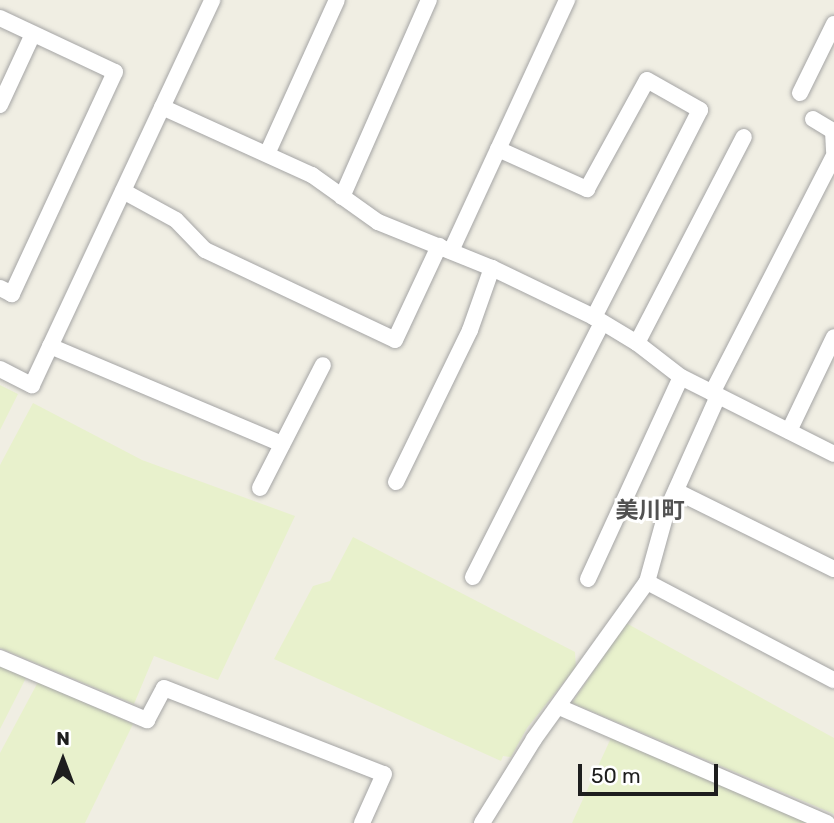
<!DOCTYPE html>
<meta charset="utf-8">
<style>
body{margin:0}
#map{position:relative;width:834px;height:823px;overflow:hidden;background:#f0eee3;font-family:Rubik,"Noto Sans JP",sans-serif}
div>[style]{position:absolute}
.farmland>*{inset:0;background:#e8f1cc}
.roads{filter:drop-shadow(0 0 2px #a5a5a5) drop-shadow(0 0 2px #a5a5a5)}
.street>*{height:16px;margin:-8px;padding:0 8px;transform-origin:8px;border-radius:8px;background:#fff}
span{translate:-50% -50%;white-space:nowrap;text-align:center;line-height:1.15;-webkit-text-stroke:6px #fff;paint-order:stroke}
.quarter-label{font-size:23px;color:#515151;font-weight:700}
.north{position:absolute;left:28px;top:725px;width:70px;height:70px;-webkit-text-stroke:5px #fff;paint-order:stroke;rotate:0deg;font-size:19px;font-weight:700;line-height:28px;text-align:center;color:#1e1e1e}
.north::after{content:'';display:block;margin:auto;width:24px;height:32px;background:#1e1e1e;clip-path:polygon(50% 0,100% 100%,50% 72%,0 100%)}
.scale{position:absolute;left:578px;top:764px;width:140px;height:32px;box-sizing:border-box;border:4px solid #1e1e1e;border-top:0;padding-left:9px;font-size:21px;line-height:24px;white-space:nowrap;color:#1e1e1e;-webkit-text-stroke:5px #fff;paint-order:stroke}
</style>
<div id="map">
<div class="farmland">
<div style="clip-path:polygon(0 385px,18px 394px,0 430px)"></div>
<div style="clip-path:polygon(33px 403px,142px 460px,295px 516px,218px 680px,154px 656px,134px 704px,0 648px,0 465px)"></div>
<div style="clip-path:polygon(353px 537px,575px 652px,576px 667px,527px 728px,511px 757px,503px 756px,501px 761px,274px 659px,313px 586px,330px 581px)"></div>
<div style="clip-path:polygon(626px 623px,834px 738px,834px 814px,572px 703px)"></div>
<div style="clip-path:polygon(0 665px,27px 676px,0 729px)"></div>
<div style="clip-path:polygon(38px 682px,133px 724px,85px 823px,0 823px,0 753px)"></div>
<div style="clip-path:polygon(611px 738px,810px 823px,572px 823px)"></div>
</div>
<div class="roads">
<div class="street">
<div style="left:0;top:18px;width:127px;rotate:25.2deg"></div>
<div style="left:115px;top:72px;width:245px;rotate:114.9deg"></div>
<div style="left:12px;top:294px;width:13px;rotate:-153deg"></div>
<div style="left:800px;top:93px;width:77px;rotate:-63.8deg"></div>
<div style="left:0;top:105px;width:78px;rotate:-65.1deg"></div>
<div style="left:162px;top:107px;width:165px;rotate:24.4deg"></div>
<div style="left:312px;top:175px;width:81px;rotate:35.5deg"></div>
<div style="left:378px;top:222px;width:123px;rotate:22deg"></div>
<div style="left:492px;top:268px;width:113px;rotate:25.7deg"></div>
<div style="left:594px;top:317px;width:50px;rotate:31.2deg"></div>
<div style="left:637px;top:343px;width:56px;rotate:37.7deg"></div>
<div style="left:681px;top:377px;width:171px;rotate:26.7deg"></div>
<div style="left:813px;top:119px;width:23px;rotate:31deg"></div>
<div style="left:833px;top:131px;width:20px;rotate:87deg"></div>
<div style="left:498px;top:149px;width:98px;rotate:24.2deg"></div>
<div style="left:587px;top:189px;width:124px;rotate:-61.2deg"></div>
<div style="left:647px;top:80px;width:61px;rotate:29.5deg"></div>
<div style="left:700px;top:110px;width:233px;rotate:117.1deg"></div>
<div style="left:267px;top:154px;width:169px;rotate:-65.6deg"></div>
<div style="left:123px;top:191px;width:60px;rotate:28.7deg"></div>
<div style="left:176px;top:220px;width:42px;rotate:46deg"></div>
<div style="left:205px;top:250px;width:210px;rotate:25.3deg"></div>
<div style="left:395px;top:340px;width:104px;rotate:-64.9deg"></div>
<div style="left:342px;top:197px;width:215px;rotate:-66.2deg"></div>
<div style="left:451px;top:251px;width:277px;rotate:-65.2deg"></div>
<div style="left:637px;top:343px;width:232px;rotate:-62.6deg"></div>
<div style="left:50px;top:346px;width:252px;rotate:22.9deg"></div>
<div style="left:0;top:369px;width:36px;rotate:27deg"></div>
<div style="left:32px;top:385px;width:425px;rotate:-64.9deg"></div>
<div style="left:712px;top:393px;width:267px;rotate:-62.8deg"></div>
<div style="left:789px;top:431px;width:104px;rotate:-64.4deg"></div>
<div style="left:396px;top:482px;width:169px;rotate:-64deg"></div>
<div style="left:470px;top:330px;width:66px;rotate:-70.5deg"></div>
<div style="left:260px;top:488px;width:138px;rotate:-62.9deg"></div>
<div style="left:676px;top:491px;width:176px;rotate:26.3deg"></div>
<div style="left:473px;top:577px;width:285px;rotate:-63.1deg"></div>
<div style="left:588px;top:579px;width:222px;rotate:-65.3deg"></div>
<div style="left:647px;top:582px;width:211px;rotate:27.7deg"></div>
<div style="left:0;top:658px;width:160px;rotate:22.9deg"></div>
<div style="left:147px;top:720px;width:36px;rotate:-62deg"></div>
<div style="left:164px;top:688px;width:236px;rotate:21.4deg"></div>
<div style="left:384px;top:774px;width:54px;rotate:114.2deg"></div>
<div style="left:559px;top:707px;width:292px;rotate:23.4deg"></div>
<div style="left:482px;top:823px;width:99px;rotate:-58.2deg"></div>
<div style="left:534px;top:739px;width:193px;rotate:-54.3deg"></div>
<div style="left:647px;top:582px;width:75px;rotate:-74.5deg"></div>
<div style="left:667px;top:510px;width:125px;rotate:-65.9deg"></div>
</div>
</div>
<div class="quarter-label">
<span style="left:650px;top:510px">美川町</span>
</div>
<div class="north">N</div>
<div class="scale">50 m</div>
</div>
